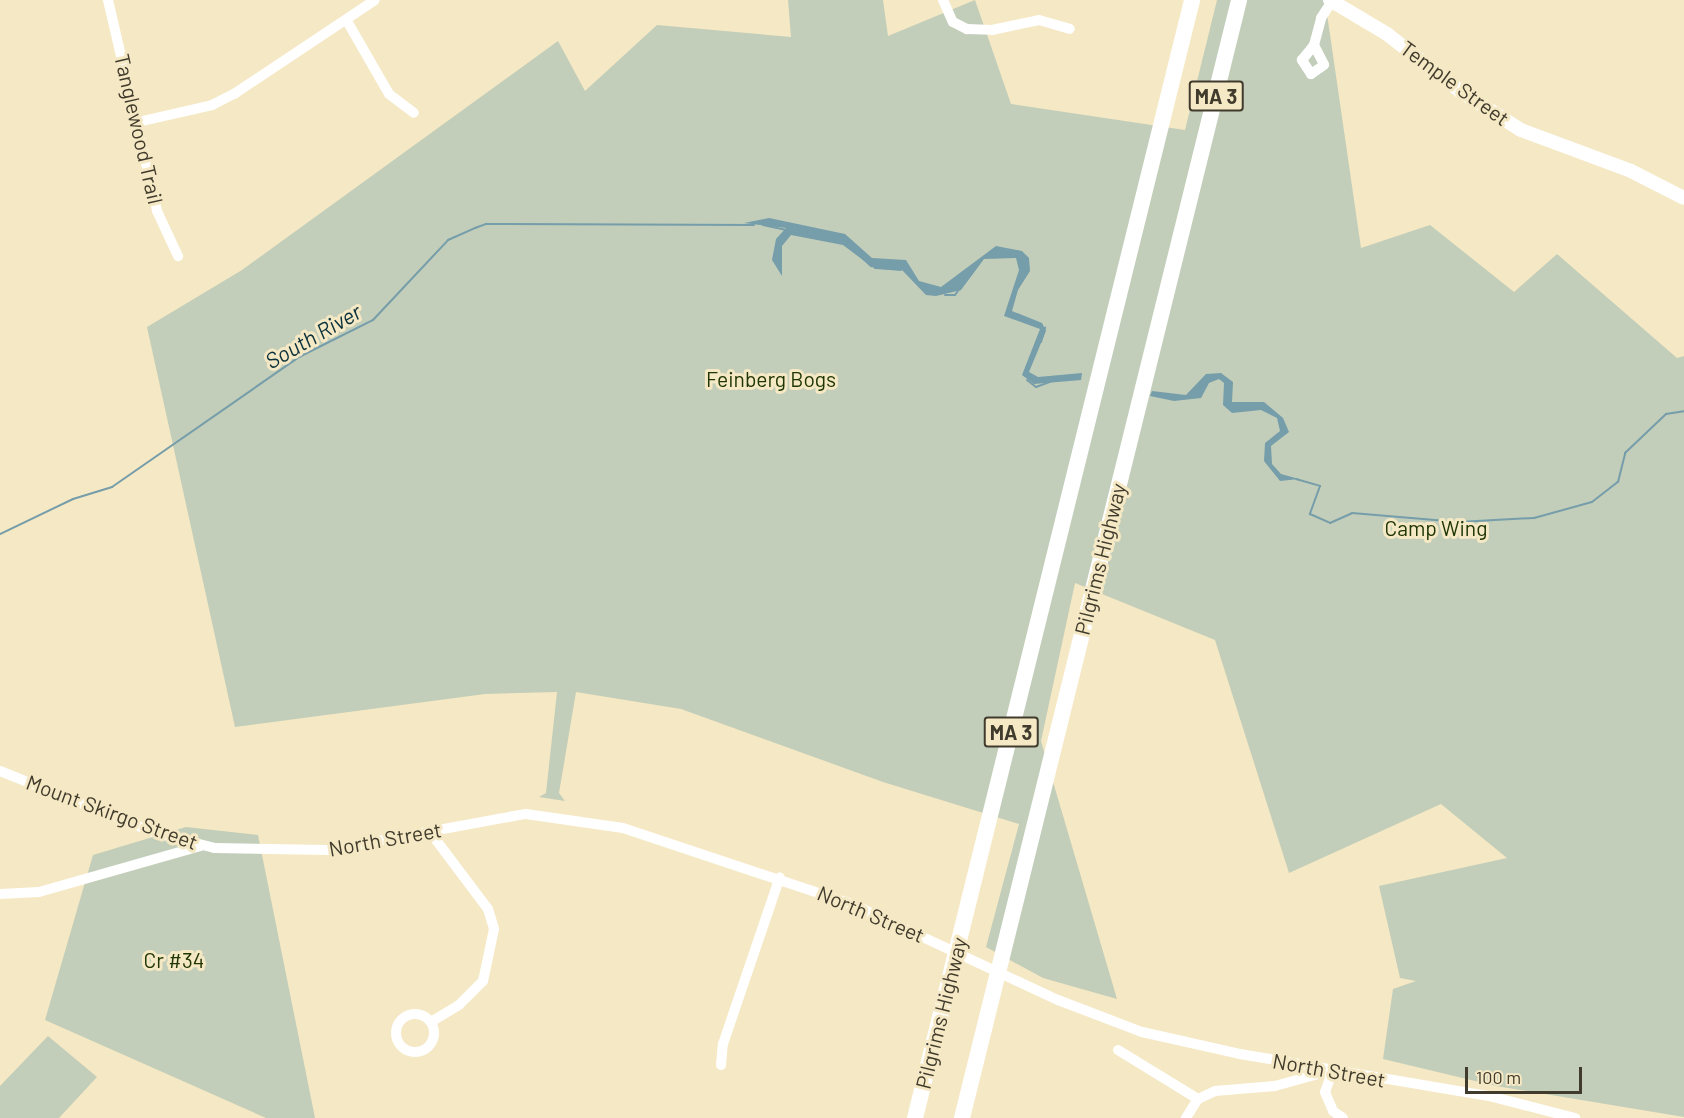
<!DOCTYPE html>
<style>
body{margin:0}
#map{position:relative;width:1684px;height:1118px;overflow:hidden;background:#f5e8c4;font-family:Barlow,sans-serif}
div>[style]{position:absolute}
.green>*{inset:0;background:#c2ceb9}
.water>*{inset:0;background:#769daa}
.stream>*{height:2px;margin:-1px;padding:0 1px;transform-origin:1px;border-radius:1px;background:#769daa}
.minor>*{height:10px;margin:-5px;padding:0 5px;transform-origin:5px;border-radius:5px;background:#fff}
.minor>.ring{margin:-5px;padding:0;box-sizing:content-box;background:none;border:10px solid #fff;border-radius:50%}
.major>*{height:14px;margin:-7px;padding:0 7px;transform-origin:7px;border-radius:7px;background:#fff}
.highway>*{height:16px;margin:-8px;padding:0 8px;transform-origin:8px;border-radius:8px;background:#fff}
span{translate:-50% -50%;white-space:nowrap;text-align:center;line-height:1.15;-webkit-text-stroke:6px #f5e8c4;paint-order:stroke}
.shield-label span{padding:2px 4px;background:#f5e8c4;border:2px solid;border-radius:4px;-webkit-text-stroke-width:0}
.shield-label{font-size:20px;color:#403b2c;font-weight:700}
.street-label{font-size:21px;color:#403b2c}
.park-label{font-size:21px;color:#203605}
.water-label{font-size:22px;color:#0b323c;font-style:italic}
.scale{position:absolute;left:1465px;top:1067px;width:117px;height:27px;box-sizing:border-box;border:3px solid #403b2c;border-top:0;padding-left:8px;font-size:18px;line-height:21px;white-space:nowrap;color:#403b2c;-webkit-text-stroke:4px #f5e8c4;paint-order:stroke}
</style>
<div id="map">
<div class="green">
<div style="clip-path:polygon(788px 0,883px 0,888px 36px,975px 0,1011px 104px,1185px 130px,1217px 0,1325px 0,1361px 248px,1430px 225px,1514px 292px,1557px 254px,1677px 358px,1684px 356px,1684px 1117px,1496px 1086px,1383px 1059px,1393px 989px,1416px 981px,1400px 978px,1379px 886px,1507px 858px,1441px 804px,1289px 873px,1215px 640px,1075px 583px,1041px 741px,1117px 999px,1043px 978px,986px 947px,1019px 824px,883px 782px,681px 709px,576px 692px,559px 793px,565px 801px,539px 797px,546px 793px,557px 692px,485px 694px,235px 727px,147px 327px,242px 270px,558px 41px,585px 91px,657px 25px,791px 37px)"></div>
<div style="clip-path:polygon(186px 827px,258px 835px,315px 1118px,266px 1118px,45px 1020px,93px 855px)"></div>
<div style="clip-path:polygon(48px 1036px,97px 1077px,59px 1118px,0 1118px,0 1086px)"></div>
</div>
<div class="water">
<div style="clip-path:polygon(769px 218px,845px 234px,872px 258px,906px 260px,919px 281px,941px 287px,996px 246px,1022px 251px,1029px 258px,1030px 271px,1018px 290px,1012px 311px,1042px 323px,1046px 331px,1029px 372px,1038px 377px,1082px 373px,1081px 380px,1034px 384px,1022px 375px,1040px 329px,1004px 316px,1019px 270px,1016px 258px,984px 259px,961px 290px,936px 296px,926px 295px,902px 270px,875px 269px,843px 245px,791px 235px,782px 246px,782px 276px,772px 260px,776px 239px,786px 228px,744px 223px)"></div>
<div style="clip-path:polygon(1221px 373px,1233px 382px,1232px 402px,1264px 402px,1283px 418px,1289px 432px,1271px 446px,1272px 464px,1281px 474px,1299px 479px,1280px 481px,1264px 461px,1265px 443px,1280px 431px,1277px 418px,1261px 410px,1232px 413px,1223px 405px,1224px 383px,1219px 379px,1209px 383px,1201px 398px,1174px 401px,1150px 396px,1152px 391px,1186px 395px,1206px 374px)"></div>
</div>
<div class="stream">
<div style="left:763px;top:225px;width:25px;rotate:12deg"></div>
<div style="left:858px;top:254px;width:18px;rotate:43deg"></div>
<div style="left:879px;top:268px;width:22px;rotate:5deg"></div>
<div style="left:969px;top:277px;width:12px;rotate:-55deg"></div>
<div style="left:945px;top:295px;width:10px"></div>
<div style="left:955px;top:295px;width:9px;rotate:-54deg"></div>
<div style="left:1041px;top:342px;width:15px;rotate:-74deg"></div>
<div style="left:1027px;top:380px;width:11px;rotate:38deg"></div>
<div style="left:1036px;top:387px;width:15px;rotate:-20deg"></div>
<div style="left:1296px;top:479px;width:25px;rotate:16deg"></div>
<div style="left:1320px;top:486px;width:30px;rotate:110deg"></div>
<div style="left:1310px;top:514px;width:22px;rotate:24deg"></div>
<div style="left:1330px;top:523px;width:24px;rotate:-24deg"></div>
<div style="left:1352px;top:513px;width:107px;rotate:4.8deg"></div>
<div style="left:1459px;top:522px;width:75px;rotate:-3.1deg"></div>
<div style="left:1534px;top:518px;width:60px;rotate:-15.4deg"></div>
<div style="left:1592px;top:502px;width:33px;rotate:-38deg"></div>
<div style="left:1618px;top:482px;width:30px;rotate:-76deg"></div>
<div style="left:1625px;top:453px;width:57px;rotate:-43.6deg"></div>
<div style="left:1666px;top:414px;width:18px;rotate:-9deg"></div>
<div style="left:0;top:534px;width:81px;rotate:-25.6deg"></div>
<div style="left:73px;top:499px;width:41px;rotate:-17.1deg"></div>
<div style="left:112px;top:487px;width:228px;rotate:-34.8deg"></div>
<div style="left:299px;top:357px;width:83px;rotate:-26.6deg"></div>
<div style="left:373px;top:320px;width:110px;rotate:-46.8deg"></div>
<div style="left:448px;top:240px;width:30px;rotate:-24deg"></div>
<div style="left:475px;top:228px;width:12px;rotate:-20deg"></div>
<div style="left:486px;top:224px;width:268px;rotate:0.2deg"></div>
</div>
<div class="minor">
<div style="left:108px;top:0;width:217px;rotate:76.9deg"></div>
<div style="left:157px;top:211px;width:50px;rotate:65deg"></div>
<div style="left:943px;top:0;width:24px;rotate:66deg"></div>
<div style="left:953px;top:22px;width:16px;rotate:27deg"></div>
<div style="left:967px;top:29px;width:25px;rotate:2deg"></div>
<div style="left:992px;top:30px;width:48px;rotate:-12deg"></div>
<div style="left:1039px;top:20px;width:32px;rotate:16deg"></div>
<div style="left:347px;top:21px;width:84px;rotate:60.1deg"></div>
<div style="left:389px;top:94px;width:31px;rotate:37deg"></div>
<div style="left:1314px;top:45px;width:22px;rotate:63deg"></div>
<div style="left:1324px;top:65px;width:16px;rotate:145deg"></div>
<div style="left:1311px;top:74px;width:17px;rotate:-123deg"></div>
<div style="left:1302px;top:60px;width:19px;rotate:-51deg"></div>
<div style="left:1314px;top:45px;width:28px;rotate:-75deg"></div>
<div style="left:1321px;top:18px;width:20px;rotate:-57deg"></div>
<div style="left:138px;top:122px;width:76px;rotate:-12.9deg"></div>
<div style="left:212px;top:105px;width:25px;rotate:-27deg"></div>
<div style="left:234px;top:94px;width:169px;rotate:-33.7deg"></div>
<div style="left:0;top:771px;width:168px;rotate:21.7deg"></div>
<div style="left:156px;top:833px;width:61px;rotate:14.3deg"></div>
<div style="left:215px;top:848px;width:114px;rotate:1deg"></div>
<div style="left:329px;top:850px;width:200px;rotate:-10.4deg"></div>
<div style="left:526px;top:814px;width:98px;rotate:8.2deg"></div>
<div style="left:623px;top:828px;width:241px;rotate:18.4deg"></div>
<div style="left:852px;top:904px;width:227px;rotate:25deg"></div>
<div style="left:1058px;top:1000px;width:90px;rotate:20.9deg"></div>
<div style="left:1142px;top:1032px;width:100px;rotate:12.7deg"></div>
<div style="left:1240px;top:1054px;width:257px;rotate:9.6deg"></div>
<div style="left:1493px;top:1097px;width:85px;rotate:14.4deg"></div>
<div style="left:430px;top:832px;width:96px;rotate:53deg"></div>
<div style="left:488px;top:909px;width:21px;rotate:73deg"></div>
<div style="left:494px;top:929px;width:53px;rotate:101.9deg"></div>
<div style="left:483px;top:981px;width:34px;rotate:135deg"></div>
<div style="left:459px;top:1005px;width:33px;rotate:149deg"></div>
<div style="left:0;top:894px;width:39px;rotate:-3deg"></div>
<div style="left:39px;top:892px;width:168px;rotate:-15.9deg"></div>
<div class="ring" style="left:396px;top:1014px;width:28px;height:28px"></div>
<div style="left:1118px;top:1050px;width:94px;rotate:31.5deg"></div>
<div style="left:1198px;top:1099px;width:19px;rotate:-25deg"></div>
<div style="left:1215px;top:1091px;width:60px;rotate:-4.8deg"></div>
<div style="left:1275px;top:1086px;width:56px;rotate:-15.5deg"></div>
<div style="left:721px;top:1065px;width:21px;rotate:-85deg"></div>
<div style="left:723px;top:1044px;width:176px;rotate:-71.2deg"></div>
<div style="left:1333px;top:1070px;width:23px;rotate:110deg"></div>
<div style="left:1325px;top:1092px;width:21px;rotate:67deg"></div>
<div style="left:1333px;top:1111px;width:12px;rotate:35deg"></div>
<div style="left:1186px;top:1118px;width:22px;rotate:-58deg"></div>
</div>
<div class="major">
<div style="left:1330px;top:0;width:66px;rotate:30.8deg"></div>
<div style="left:1387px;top:34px;width:93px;rotate:38deg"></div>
<div style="left:1460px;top:91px;width:72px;rotate:32.6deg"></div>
<div style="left:1521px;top:130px;width:117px;rotate:20.4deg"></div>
<div style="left:1631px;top:171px;width:59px;rotate:27deg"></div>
</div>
<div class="highway">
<div style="left:915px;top:1118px;width:1152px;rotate:-76.08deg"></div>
<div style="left:962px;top:1118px;width:1152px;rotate:-76.08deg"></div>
</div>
<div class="shield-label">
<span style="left:1216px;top:96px">MA 3</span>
<span style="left:1011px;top:732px">MA 3</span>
</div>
<div class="street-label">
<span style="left:1455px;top:83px;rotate:36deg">Temple Street</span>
<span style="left:139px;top:129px;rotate:77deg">Tanglewood Trail</span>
<span style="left:1100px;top:559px;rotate:-76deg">Pilgrims Highway</span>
<span style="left:112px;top:812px;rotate:20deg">Mount Skirgo Street</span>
<span style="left:385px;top:839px;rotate:-10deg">North Street</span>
<span style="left:871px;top:914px;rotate:23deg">North Street</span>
<span style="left:941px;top:1013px;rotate:-76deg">Pilgrims Highway</span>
<span style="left:1329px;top:1070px;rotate:10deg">North Street</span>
</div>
<div class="park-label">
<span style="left:771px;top:379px">Feinberg Bogs</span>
<span style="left:1436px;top:528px">Camp Wing</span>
<span style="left:174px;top:960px">Cr #34</span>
</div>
<div class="water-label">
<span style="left:313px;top:336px;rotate:-30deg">South River</span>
</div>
<div class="scale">100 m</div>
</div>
